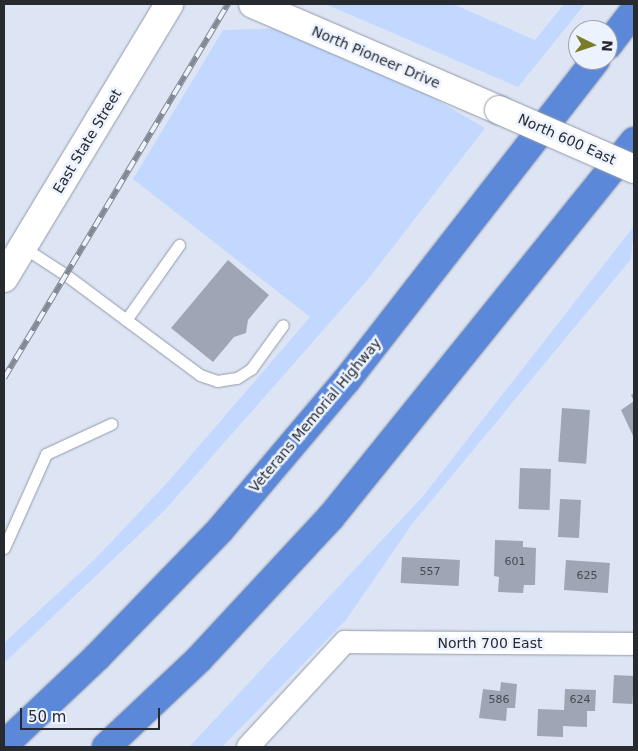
<!DOCTYPE html>
<style>
body{margin:0}
#map{position:relative;width:638px;height:751px;overflow:hidden;background:#dde5f5;font-family:"DejaVu Sans",sans-serif}
div>[style]{position:absolute}
.green>*{inset:0;background:#c2d8fe}
.building>*{inset:0;background:#9ea6b5;transform-origin:0 0}
.roads{filter:drop-shadow(0 0 1px #929aa8) drop-shadow(0 0 1px #929aa8)}
.lane>*{height:11px;margin:-5.5px;padding:0 5.5px;transform-origin:5.5px;border-radius:5.5px;background:#fff}
.street>*{height:22px;margin:-11px;padding:0 11px;transform-origin:11px;border-radius:11px;background:#fff}
.secondary>*{height:28px;margin:-14px;padding:0 14px;transform-origin:14px;border-radius:14px;background:#fff}
.highway>*{height:28px;margin:-14px;padding:0 14px;transform-origin:14px;border-radius:14px;background:#5c88d9}
.rail>*{height:5.5px;margin-top:-2.75px;transform-origin:0;background:repeating-linear-gradient(90deg,#ecf3ff 0 11px,#838994 0 22px);box-sizing:border-box;border-block:1px solid #838994}
.bridges{filter:drop-shadow(0 0 1px #929aa8) drop-shadow(0 0 1px #929aa8)}
.secondary-bridge>*{height:28px;margin:-14px;padding:0 14px;transform-origin:14px;border-radius:14px;background:#fff}
span{translate:-50% -50%;white-space:nowrap;text-align:center;line-height:1.15;-webkit-text-stroke:5px #ecf3ff;paint-order:stroke}
.number-label{font-size:11px;color:#454a51}
.number-label span{-webkit-text-stroke-width:0}
.street-label{font-size:14px;color:#272b30}
.frame{position:absolute;inset:0;border:5px solid #272b30;pointer-events:none}
.north{position:absolute;left:568px;top:20px;width:50px;height:50px;box-sizing:border-box;background:#ecf3ff;border:1px solid #9da3ac;border-radius:50%;rotate:94deg;font-size:14px;font-weight:700;line-height:20px;text-align:center;color:#272b30}
.north::after{content:'';display:block;margin:auto;width:18px;height:22px;background:#787c26;clip-path:polygon(50% 0,100% 100%,50% 72%,0 100%)}
.scale{position:absolute;left:20px;top:708px;width:140px;height:22px;box-sizing:border-box;border:2px solid #272b30;border-top:0;padding-left:6px;font-size:15px;line-height:18px;white-space:nowrap;color:#272b30;-webkit-text-stroke:4px #ecf3ff;paint-order:stroke}
</style>
<div id="map">
<div class="green">
<div style="clip-path:polygon(325px 4px,453px 4px,535px 40px,564px 4px,585px 4px,518px 87px)"></div>
<div style="clip-path:polygon(283px 28px,418px 89px,485px 128px,369px 278px,164px 511px,4px 663px,4px 643px,95px 559px,167px 483px,310px 317px,133px 179px,223px 30px)"></div>
<div style="clip-path:polygon(634px 226px,631px 259px,412px 524px,346px 620px,222px 747px,189px 747px,424px 495px)"></div>
</div>
<div class="building">
<div style="clip-path:polygon(228px 260px,269px 295px,248px 320px,246px 333px,234px 337px,213px 362px,171px 328px)"></div>
<div style="clip-path:polygon(634px 393px,634px 438px,621px 410px,634px 401px,631px 395px)"></div>
<div style="left:562px;top:408px;width:28px;height:54px;rotate:4deg"></div>
<div style="left:520px;top:468px;width:31px;height:41px;rotate:2deg"></div>
<div style="left:560px;top:499px;width:21px;height:38px;rotate:3deg"></div>
<div style="clip-path:polygon(495px 540px,523px 541px,523px 547px,536px 548px,535px 585px,524px 585px,523px 593px,498px 592px,499px 577px,494px 576px)"></div>
<div style="left:402px;top:557px;width:58px;height:26px;rotate:3deg"></div>
<div style="left:566px;top:560px;width:44px;height:30px;rotate:4deg"></div>
<div style="left:614px;top:675px;width:20px;height:28px;rotate:3deg"></div>
<div style="clip-path:polygon(501px 682px,517px 684px,515px 708px,507px 708px,506px 721px,479px 718px,483px 689px,500px 691px)"></div>
<div style="clip-path:polygon(565px 689px,596px 690px,595px 711px,587px 711px,587px 727px,563px 726px,563px 737px,537px 736px,538px 709px,564px 710px)"></div>
</div>
<div class="roads">
<div class="lane">
<div style="left:23px;top:247px;width:51px;rotate:33.1deg"></div>
<div style="left:66px;top:275px;width:167px;rotate:36.7deg"></div>
<div style="left:200px;top:375px;width:18px;rotate:19deg"></div>
<div style="left:217px;top:381px;width:20px;rotate:-9deg"></div>
<div style="left:237px;top:378px;width:17px;rotate:-33deg"></div>
<div style="left:251px;top:369px;width:54px;rotate:-54deg"></div>
<div style="left:126px;top:320px;width:92px;rotate:-54.8deg"></div>
<div style="left:4px;top:548px;width:103px;rotate:-65.9deg"></div>
<div style="left:46px;top:454px;width:72px;rotate:-24.8deg"></div>
</div>
<div class="street">
<div style="left:248px;top:747px;width:143px;rotate:-47.3deg"></div>
<div style="left:345px;top:642px;width:289px;rotate:0.4deg"></div>
</div>
<div class="secondary">
<div style="left:253px;top:4px;width:268px;rotate:23.3deg"></div>
<div style="left:4px;top:278px;width:320px;rotate:-58.9deg"></div>
</div>
<div class="highway">
<div style="left:608px;top:45px;width:43px;rotate:-52.6deg"></div>
<div style="left:4px;top:745px;width:127px;rotate:-43.4deg"></div>
<div style="left:96px;top:658px;width:178px;rotate:-45.9deg"></div>
<div style="left:220px;top:530px;width:195px;rotate:-49.8deg"></div>
<div style="left:346px;top:381px;width:407px;rotate:-52.1deg"></div>
<div style="left:106px;top:747px;width:128px;rotate:-43.4deg"></div>
<div style="left:199px;top:659px;width:194px;rotate:-47.1deg"></div>
<div style="left:331px;top:517px;width:483px;rotate:-51.1deg"></div>
</div>
</div>
<div class="rail">
<div style="left:4px;top:378px;width:436px;rotate:-59.1deg"></div>
</div>
<div class="bridges">
<div class="secondary-bridge">
<div style="left:499px;top:110px;width:147px;rotate:23.6deg"></div>
</div>
</div>
<div class="number-label">
<span style="left:515px;top:562px">601</span>
<span style="left:430px;top:572px">557</span>
<span style="left:587px;top:576px">625</span>
<span style="left:499px;top:700px">586</span>
<span style="left:580px;top:700px">624</span>
</div>
<div class="street-label">
<span style="left:376px;top:57px;rotate:23deg">North Pioneer Drive</span>
<span style="left:567px;top:139px;rotate:24deg">North 600 East</span>
<span style="left:87px;top:141px;rotate:-59deg">East State Street</span>
<span style="left:315px;top:415px;rotate:-50deg">Veterans Memorial Highway</span>
<span style="left:490px;top:643px">North 700 East</span>
</div>
<div class="frame"></div>
<div class="north">N</div>
<div class="scale">50 m</div>
</div>
